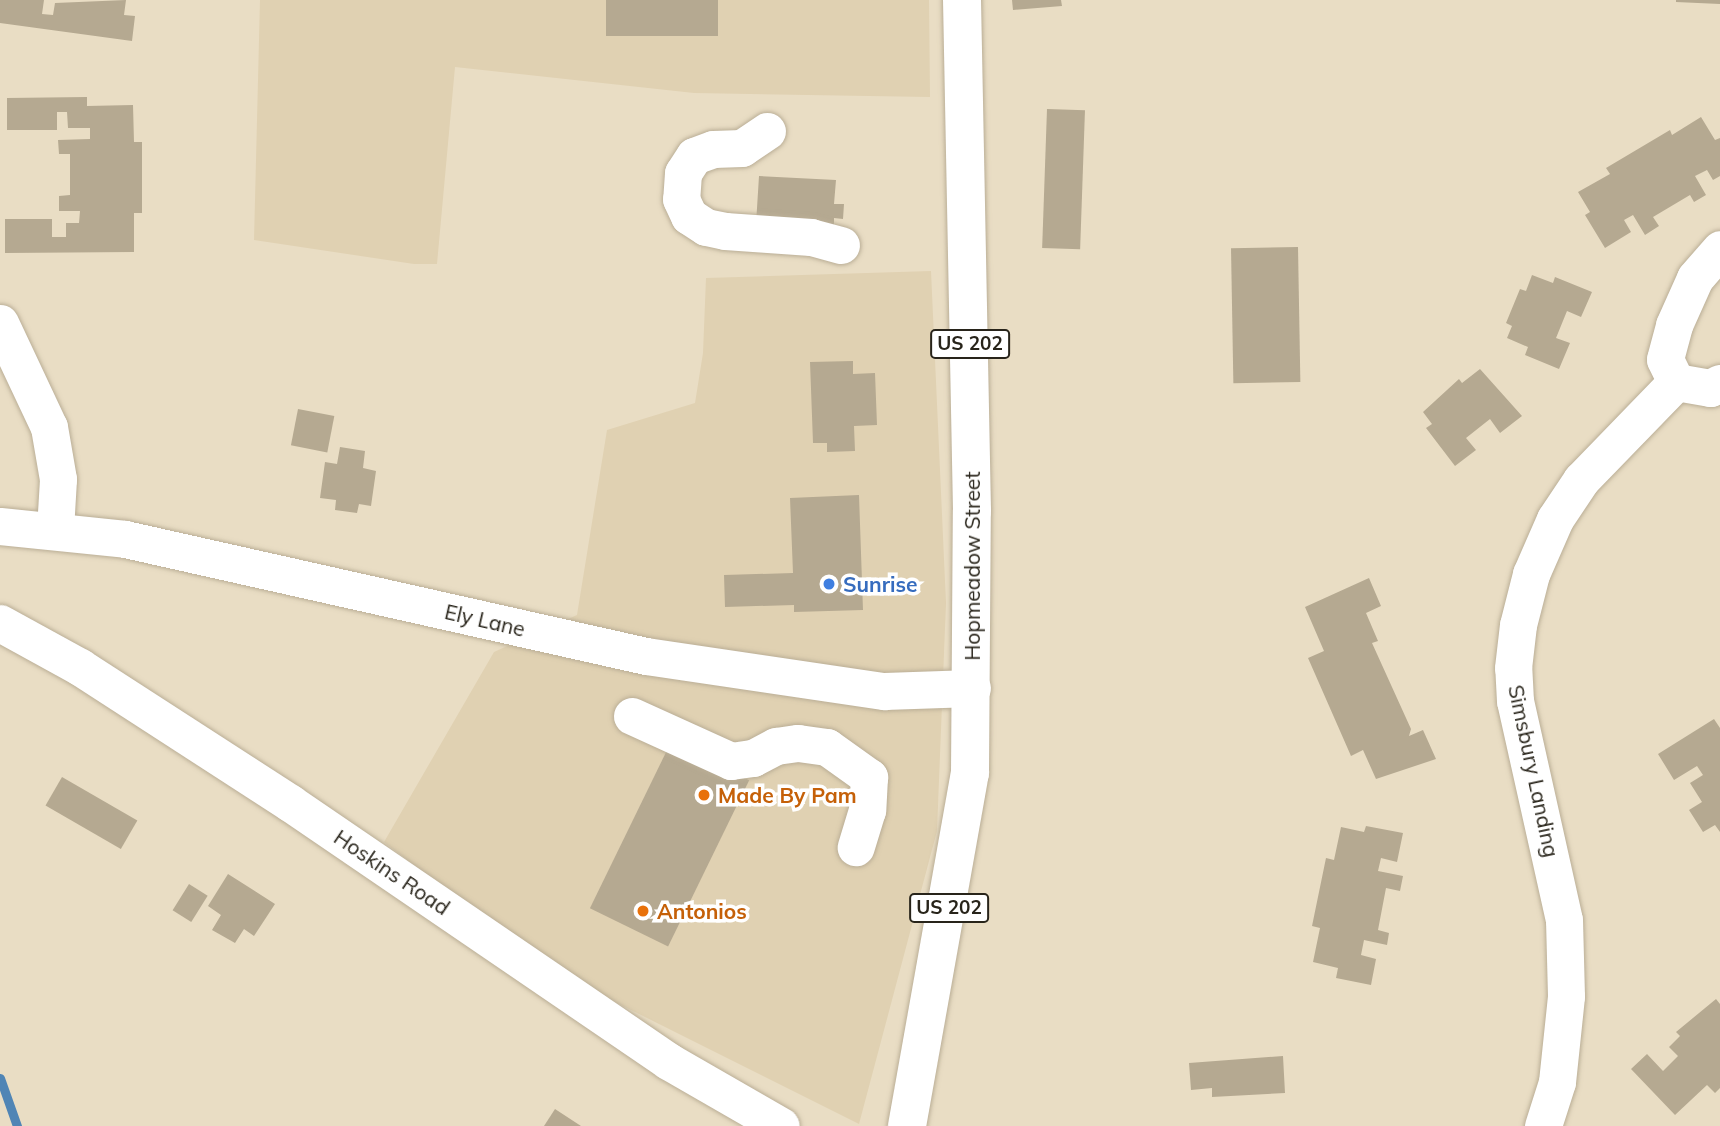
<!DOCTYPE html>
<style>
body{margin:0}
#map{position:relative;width:1720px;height:1126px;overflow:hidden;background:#e9ddc4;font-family:Mulish,sans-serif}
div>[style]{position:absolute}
.built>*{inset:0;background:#e0d1b2}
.stream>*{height:9px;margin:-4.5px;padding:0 4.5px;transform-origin:4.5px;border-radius:4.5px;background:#5085b5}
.building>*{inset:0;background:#b5a991;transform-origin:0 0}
.roads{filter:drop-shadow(0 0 2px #baae96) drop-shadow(0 0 2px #baae96)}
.minor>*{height:37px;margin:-18.5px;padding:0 18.5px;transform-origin:18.5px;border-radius:18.5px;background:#fff}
.highway>*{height:38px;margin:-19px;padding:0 19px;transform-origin:19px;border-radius:19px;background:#fff}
.dots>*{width:19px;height:19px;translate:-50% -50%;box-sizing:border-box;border:4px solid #fff;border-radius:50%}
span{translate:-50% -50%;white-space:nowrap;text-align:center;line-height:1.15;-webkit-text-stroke:7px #fff;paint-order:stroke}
.shield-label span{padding:2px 5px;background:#fff;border:2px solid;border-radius:5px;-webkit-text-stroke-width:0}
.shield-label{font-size:19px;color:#28241a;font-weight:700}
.street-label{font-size:21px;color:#28241a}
.shop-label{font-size:21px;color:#366cbe;font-weight:700}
.left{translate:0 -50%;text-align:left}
.food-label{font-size:21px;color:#c56008;font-weight:700}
</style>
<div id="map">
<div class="built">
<div style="clip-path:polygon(260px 0,929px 0,930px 97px,694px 93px,455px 67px,437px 264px,414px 264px,254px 240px)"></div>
<div style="clip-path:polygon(931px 271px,946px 603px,937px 831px,859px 1124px,551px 970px,384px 842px,494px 652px,577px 615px,607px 430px,695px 403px,703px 353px,706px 278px)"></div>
</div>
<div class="stream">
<div style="left:0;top:1078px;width:51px;rotate:70.5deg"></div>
</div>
<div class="building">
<div style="clip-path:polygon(0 0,44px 0,42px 14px,53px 15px,55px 3px,126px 0,124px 15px,135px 16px,132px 41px,0 23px)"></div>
<div style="left:606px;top:0;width:112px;height:36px"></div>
<div style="clip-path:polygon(1012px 0,1061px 0,1062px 6px,1013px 10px)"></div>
<div style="clip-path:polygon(1676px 0,1720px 0,1720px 4px,1676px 2px)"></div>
<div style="clip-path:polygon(87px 97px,87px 106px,133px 105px,134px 142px,142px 142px,142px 213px,134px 213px,134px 252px,5px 253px,5px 219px,52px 219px,52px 237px,66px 237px,66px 223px,79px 223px,80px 211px,59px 211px,59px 196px,70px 195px,70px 154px,59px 154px,58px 140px,90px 139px,90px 128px,68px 128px,67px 112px,57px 112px,57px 130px,7px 130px,7px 98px)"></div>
<div style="left:1047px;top:109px;width:38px;height:139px;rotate:2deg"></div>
<div style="clip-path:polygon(1701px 117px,1715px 140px,1720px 138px,1720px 176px,1713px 180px,1707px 170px,1695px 176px,1706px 195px,1694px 202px,1690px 195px,1653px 217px,1659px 226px,1645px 235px,1633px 215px,1624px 220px,1631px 232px,1605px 248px,1585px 215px,1590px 212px,1578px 192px,1610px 174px,1606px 168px,1670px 130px,1672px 135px)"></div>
<div style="clip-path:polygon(759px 176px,836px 180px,834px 204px,844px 204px,843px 219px,834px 218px,834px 228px,756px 224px)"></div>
<div style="left:1298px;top:247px;width:135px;height:67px;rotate:89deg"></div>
<div style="clip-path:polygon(1532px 275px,1553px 283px,1555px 277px,1592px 292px,1581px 317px,1567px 311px,1556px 338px,1570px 343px,1559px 369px,1525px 355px,1528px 347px,1507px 338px,1512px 326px,1506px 323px,1520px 289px,1526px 291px)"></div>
<div style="clip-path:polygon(853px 361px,853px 374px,875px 373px,877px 425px,854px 426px,855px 451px,827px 452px,827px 443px,813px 443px,810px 362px)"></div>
<div style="clip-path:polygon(1480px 369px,1522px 416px,1500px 433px,1490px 419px,1466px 438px,1476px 450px,1455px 466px,1426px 428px,1432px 424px,1423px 412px,1459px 379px,1462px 383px)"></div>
<div style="left:298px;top:409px;width:37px;height:37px;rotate:11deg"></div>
<div style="clip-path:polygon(340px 447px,365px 451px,363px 468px,376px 471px,371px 506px,359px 504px,357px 513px,335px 510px,336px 500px,320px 498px,325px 462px,337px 464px)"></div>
<div style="clip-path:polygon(859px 495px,863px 610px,794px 612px,794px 605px,725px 607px,724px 575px,793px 573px,790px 498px)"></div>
<div style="clip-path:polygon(1369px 578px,1381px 606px,1366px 613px,1378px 641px,1372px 643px,1411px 729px,1409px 736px,1423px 730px,1436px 759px,1376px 779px,1363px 750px,1351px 756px,1308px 658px,1324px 651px,1305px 607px)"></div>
<div style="clip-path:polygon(1714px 719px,1720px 728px,1720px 832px,1715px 825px,1703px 832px,1689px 810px,1702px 802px,1690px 783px,1703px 775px,1697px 766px,1674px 780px,1658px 754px)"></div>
<div style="left:671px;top:742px;width:87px;height:185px;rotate:26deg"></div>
<div style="left:62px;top:777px;width:87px;height:33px;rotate:30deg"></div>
<div style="clip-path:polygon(1366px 826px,1403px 833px,1397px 862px,1381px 858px,1378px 871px,1403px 876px,1400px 891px,1386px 888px,1378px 930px,1389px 933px,1387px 945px,1364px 940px,1361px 955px,1376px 959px,1371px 985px,1336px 978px,1338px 968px,1313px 962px,1320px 928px,1312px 926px,1326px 858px,1334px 860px,1341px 827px,1364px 832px)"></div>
<div style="clip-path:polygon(228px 874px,275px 904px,254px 936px,244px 929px,235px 943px,212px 930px,221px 915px,208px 906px)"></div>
<div style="left:189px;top:884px;width:22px;height:31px;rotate:32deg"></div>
<div style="clip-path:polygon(1716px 999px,1720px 1004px,1720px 1088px,1715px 1093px,1707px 1085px,1675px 1115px,1631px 1069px,1647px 1054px,1663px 1071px,1678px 1056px,1669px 1047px,1680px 1036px,1676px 1032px)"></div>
<div style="clip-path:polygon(1283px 1056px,1285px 1093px,1212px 1097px,1212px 1088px,1191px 1090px,1189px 1063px)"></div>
<div style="clip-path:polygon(555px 1109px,581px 1126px,544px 1126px)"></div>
</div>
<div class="roads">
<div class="minor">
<div style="left:767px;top:131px;width:30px;rotate:146deg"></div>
<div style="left:742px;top:148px;width:29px;rotate:178deg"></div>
<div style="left:713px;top:149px;width:20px;rotate:160deg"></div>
<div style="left:694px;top:156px;width:20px;rotate:123deg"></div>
<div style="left:683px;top:173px;width:26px;rotate:94deg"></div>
<div style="left:681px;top:199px;width:19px;rotate:65deg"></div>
<div style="left:689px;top:216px;width:20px;rotate:33deg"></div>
<div style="left:706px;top:227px;width:19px;rotate:12deg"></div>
<div style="left:725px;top:231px;width:86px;rotate:4deg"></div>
<div style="left:811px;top:237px;width:31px;rotate:15deg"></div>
<div style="left:0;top:323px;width:115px;rotate:64.8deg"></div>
<div style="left:49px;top:427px;width:53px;rotate:80.2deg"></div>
<div style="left:58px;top:479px;width:50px;rotate:93.4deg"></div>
<div style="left:1676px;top:382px;width:25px;rotate:-116deg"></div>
<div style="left:1665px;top:359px;width:35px;rotate:-75deg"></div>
<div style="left:1674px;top:325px;width:51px;rotate:-65.9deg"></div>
<div style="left:1695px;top:278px;width:38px;rotate:-49deg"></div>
<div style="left:1676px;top:382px;width:35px;rotate:10deg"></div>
<div style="left:1710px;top:388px;width:11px;rotate:-27deg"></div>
<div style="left:0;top:526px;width:126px;rotate:5.9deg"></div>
<div style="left:125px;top:539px;width:534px;rotate:12.66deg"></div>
<div style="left:646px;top:656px;width:241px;rotate:8.4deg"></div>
<div style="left:884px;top:691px;width:88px;rotate:-2deg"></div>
<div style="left:0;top:623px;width:91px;rotate:28.8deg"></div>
<div style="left:80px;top:667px;width:250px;rotate:32.9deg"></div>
<div style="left:290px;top:803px;width:458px;rotate:34.3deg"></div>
<div style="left:668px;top:1061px;width:130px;rotate:29.9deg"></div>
<div style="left:632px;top:716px;width:109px;rotate:24.4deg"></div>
<div style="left:731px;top:761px;width:22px;rotate:-8deg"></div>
<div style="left:753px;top:758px;width:26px;rotate:-28deg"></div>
<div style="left:776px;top:746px;width:22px;rotate:-8deg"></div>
<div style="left:798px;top:743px;width:29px;rotate:8deg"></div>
<div style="left:827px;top:747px;width:52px;rotate:35.5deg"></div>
<div style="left:869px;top:777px;width:33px;rotate:93deg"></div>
<div style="left:867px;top:810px;width:39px;rotate:107deg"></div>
<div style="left:1543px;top:1126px;width:46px;rotate:-72.3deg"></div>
<div style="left:1557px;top:1082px;width:86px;rotate:-84deg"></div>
<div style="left:1566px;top:996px;width:76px;rotate:-91.5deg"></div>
<div style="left:1564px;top:920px;width:224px;rotate:-102.6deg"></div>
<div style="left:1515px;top:701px;width:33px;rotate:-93deg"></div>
<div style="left:1513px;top:668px;width:43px;rotate:-83.4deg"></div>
<div style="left:1518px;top:625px;width:53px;rotate:-75.7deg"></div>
<div style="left:1531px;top:574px;width:60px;rotate:-66.4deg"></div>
<div style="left:1555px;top:519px;width:47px;rotate:-56.3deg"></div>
<div style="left:1581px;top:480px;width:136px;rotate:-45.9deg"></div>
</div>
<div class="highway">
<div style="left:907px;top:1126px;width:359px;rotate:-79.9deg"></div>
<div style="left:970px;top:773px;width:262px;rotate:-89.6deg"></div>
<div style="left:972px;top:511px;width:511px;rotate:-91.12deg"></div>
</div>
</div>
<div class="dots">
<div style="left:829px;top:584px;background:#3f7fe0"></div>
<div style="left:704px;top:795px;background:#e8710a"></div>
<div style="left:643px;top:911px;background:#e8710a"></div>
</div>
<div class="shield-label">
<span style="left:970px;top:344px">US 202</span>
<span style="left:949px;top:908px">US 202</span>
</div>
<div class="street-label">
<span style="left:972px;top:566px;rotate:-90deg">Hopmeadow Street</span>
<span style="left:485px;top:620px;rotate:13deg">Ely Lane</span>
<span style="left:1534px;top:771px;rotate:78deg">Simsbury Landing</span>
<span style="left:392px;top:872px;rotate:34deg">Hoskins Road</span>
</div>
<div class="shop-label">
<span class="left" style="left:843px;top:584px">Sunrise</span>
</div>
<div class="food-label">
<span class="left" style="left:718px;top:795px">Made By Pam</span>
<span class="left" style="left:657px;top:911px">Antonios</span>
</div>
</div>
